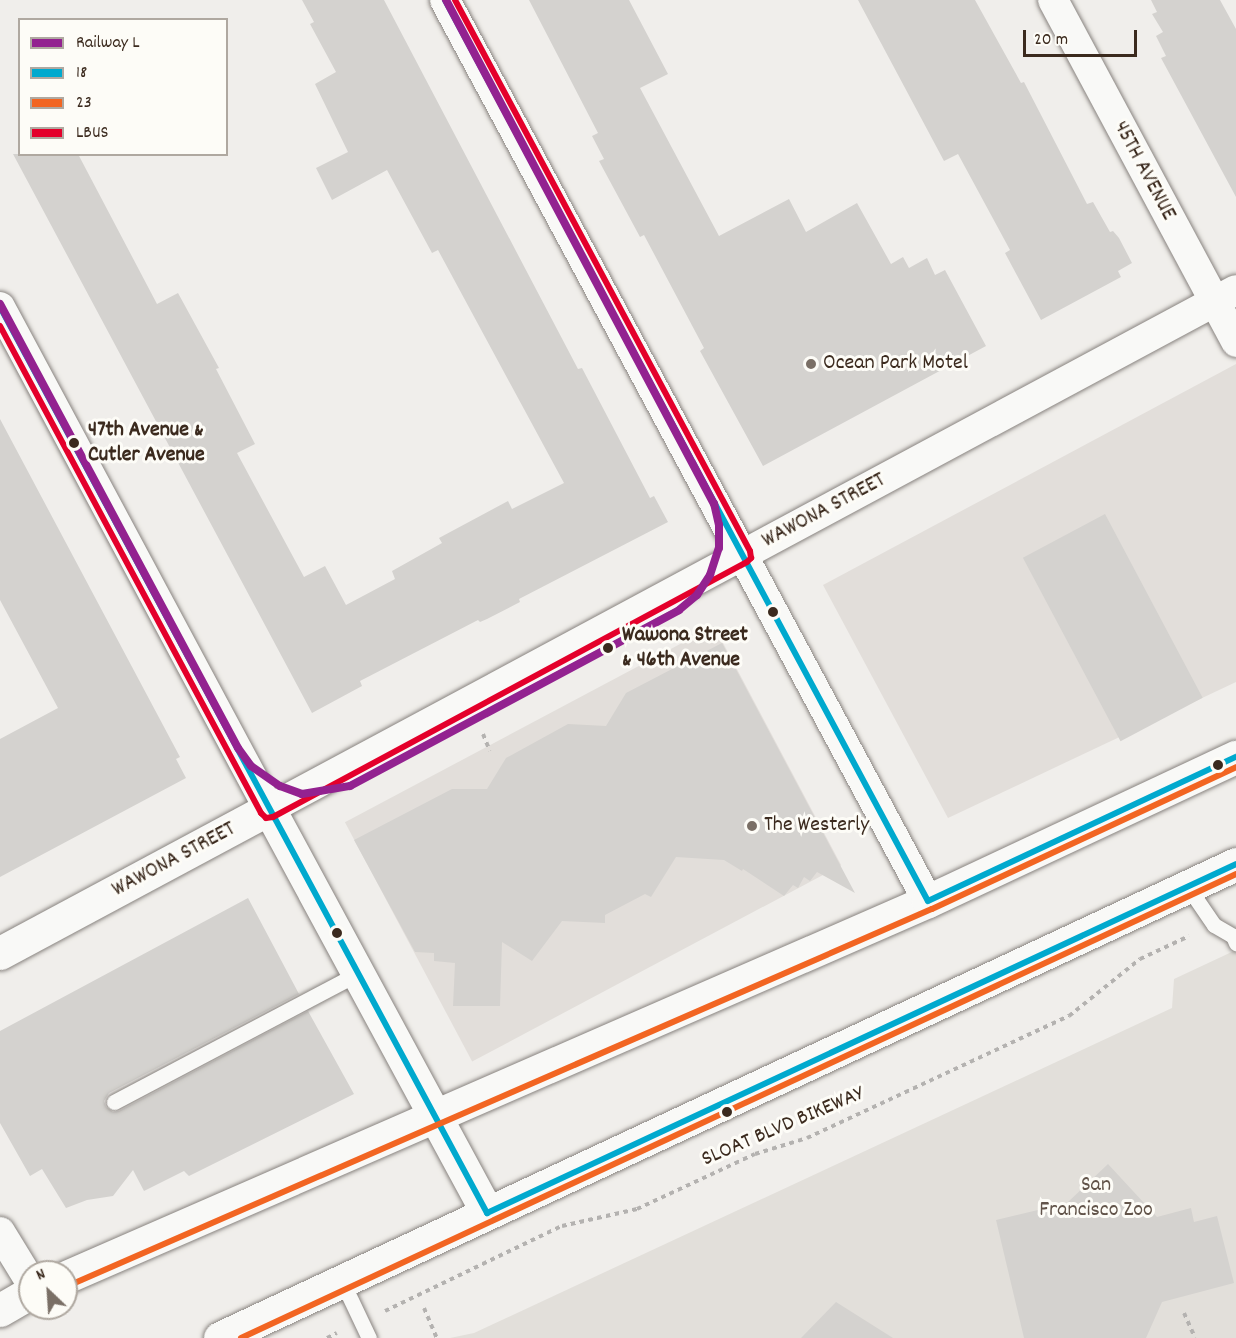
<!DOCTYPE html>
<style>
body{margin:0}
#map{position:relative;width:1236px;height:1338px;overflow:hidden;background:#f0eeeb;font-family:Dekko,sans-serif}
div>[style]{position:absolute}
.built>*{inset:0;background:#e2deda;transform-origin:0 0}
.green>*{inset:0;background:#e2dfda}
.building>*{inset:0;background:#d4d2cf;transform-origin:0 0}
.path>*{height:4px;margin-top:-2px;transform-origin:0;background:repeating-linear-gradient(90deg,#b4b2b0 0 4.5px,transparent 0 9px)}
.roads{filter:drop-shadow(0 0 2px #88837f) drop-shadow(0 0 2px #88837f)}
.lane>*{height:15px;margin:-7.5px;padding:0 7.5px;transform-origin:7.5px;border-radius:7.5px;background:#f9f9f7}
.street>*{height:30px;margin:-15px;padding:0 15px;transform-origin:15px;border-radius:15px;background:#f9f9f7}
.secondary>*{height:33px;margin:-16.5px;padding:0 16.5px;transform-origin:16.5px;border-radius:16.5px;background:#f9f9f7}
.bus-1>*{height:6px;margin:-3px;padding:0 3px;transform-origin:3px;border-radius:3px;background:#00a9ce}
.bus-2>*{height:6px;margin:-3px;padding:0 3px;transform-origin:3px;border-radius:3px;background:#f26522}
.bus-3>*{height:6px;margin:-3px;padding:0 3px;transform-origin:3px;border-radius:3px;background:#e4002b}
.rail-1>*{height:8px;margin:-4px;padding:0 4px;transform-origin:4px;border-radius:4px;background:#932290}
.dots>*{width:16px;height:16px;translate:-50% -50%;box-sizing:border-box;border:3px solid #fdfcf7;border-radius:50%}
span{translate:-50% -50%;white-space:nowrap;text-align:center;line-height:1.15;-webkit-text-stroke:6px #fdfcf7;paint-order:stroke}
.street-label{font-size:22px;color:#3b2a1e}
.poi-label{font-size:22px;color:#3b2a1e}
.left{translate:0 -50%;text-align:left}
.stop-label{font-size:22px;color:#3b2a1e;font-weight:700}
.park-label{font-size:22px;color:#62544a}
.legend{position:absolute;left:18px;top:18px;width:210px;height:138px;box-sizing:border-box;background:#fdfcf7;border:2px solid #afa8a0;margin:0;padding:8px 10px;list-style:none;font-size:18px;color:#3b2a1e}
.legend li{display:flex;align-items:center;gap:12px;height:30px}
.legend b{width:30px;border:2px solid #afa8a0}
.north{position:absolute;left:18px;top:1260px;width:60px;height:60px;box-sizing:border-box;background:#fdfcf7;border:2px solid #afa8a0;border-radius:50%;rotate:335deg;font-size:16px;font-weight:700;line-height:24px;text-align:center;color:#3b2a1e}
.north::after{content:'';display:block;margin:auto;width:21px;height:27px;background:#7a6f66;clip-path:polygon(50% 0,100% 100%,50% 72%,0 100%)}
.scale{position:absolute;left:1023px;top:30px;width:114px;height:27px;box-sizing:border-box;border:3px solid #3b2a1e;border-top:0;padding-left:8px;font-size:18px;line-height:21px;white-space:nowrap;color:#3b2a1e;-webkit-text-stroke:4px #fdfcf7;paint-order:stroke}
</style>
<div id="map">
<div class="built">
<div style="clip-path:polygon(1236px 364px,1236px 682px,948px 818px,823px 585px)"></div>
<div style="left:714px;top:626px;width:271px;height:418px;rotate:62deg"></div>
</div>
<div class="green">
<div style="clip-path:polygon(1236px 950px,1236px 1338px,450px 1338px,474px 1333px,1172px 1008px,1174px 979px)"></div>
</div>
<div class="building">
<div style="clip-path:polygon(302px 0,384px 0,578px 369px,582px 368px,650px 498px,654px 496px,668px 522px,519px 599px,520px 602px,487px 619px,480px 622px,478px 620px,360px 681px,362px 686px,312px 713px,13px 154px,78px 154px,157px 304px,178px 293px,219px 368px,216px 369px,255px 444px,237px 453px,304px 577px,325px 566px,346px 605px,395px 579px,392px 571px,442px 543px,439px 538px,508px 501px,512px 509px,564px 483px,438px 250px,432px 253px,387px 170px,332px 200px,316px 168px,348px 152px,315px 84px,336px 72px,310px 24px,314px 22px)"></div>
<div style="clip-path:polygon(529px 0,629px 0,668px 74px,640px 88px,719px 236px,789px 199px,806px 232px,857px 203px,891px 264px,903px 257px,909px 268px,927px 258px,935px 275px,945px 270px,986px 346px,763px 466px,700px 351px,704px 348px,644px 235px,640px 237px,599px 161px,604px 159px,592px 136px,598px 133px)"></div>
<div style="clip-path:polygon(858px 0,975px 0,1021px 83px,1024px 82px,1087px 204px,1093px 202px,1110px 232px,1113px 231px,1119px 238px,1132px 263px,1118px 271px,1121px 277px,1041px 320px,1005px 253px,1010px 250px,958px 154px,944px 161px)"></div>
<div style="clip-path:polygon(1151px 0,1220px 0,1236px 29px,1236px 197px,1161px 58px,1166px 56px,1156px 36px,1163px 32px,1152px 14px,1157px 12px)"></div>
<div style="clip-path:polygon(0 419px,180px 757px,176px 759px,186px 778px,0 877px,0 739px,58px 708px,0 600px)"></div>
<div style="left:1105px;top:514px;width:208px;height:93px;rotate:62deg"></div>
<div style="clip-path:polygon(722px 643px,855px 893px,817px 872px,810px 881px,804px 877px,798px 888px,793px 885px,784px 896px,743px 869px,742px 871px,724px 860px,676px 857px,651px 897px,645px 894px,605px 915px,605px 923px,562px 921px,532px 961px,502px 942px,500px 1006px,453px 1006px,455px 963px,434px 961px,434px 953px,415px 952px,354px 840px,452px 789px,487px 789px,506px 758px,568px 724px,606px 726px,626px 693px)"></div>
<div style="clip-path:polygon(248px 898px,299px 994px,109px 1093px,104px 1101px,106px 1107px,113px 1112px,119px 1111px,308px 1011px,354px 1094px,189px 1176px,184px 1171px,144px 1191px,133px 1170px,113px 1196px,87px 1200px,66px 1208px,42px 1169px,30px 1176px,0 1123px,0 1031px)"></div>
<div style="clip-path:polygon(1108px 1164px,1157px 1217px,1191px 1208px,1194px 1222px,1217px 1216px,1234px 1283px,1162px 1302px,1146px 1338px,1024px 1338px,996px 1220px,1067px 1203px)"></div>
<div style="clip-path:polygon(836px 1302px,893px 1338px,801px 1338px)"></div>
</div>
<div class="path">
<div style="left:483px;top:734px;width:18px;rotate:68deg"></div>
<div style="left:424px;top:1308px;width:33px;rotate:67deg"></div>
<div style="left:385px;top:1311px;width:196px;rotate:-25.7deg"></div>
<div style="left:562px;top:1226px;width:77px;rotate:-12.8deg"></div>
<div style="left:637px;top:1209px;width:130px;rotate:-25deg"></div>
<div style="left:755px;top:1154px;width:54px;rotate:-17.1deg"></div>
<div style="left:807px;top:1138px;width:289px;rotate:-25deg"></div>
<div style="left:1069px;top:1016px;width:91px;rotate:-38.8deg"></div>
<div style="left:1140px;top:959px;width:54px;rotate:-25.1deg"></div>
<div style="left:1184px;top:1313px;width:27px;rotate:66deg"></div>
<div style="left:327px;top:1338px;width:11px;rotate:-27deg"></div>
</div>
<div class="roads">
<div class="lane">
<div style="left:1188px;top:887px;width:46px;rotate:55.6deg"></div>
<div style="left:1214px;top:925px;width:22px;rotate:30deg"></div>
<div style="left:1233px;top:936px;width:8px;rotate:67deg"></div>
<div style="left:114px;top:1102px;width:275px;rotate:-27.8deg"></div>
<div style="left:342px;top:1281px;width:63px;rotate:64.7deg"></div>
</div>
<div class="street">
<div style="left:445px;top:0;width:1022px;rotate:61.81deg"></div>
<div style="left:1053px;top:0;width:388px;rotate:61.8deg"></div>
<div style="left:0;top:307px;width:570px;rotate:61.82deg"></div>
<div style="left:269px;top:809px;width:1097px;rotate:-28.22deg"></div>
<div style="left:0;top:1232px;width:57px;rotate:58.5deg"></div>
</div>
<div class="secondary">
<div style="left:0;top:953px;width:305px;rotate:-28.2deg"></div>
<div style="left:269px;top:809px;width:459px;rotate:61.6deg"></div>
<div style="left:66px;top:1277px;width:940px;rotate:-23.57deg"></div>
<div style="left:928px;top:901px;width:340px;rotate:-25.1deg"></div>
<div style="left:0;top:1310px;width:34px;rotate:-30deg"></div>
<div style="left:220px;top:1338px;width:1121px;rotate:-25.01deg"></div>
</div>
</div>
<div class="bus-1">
<div style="left:445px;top:0;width:1022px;rotate:61.81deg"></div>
<div style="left:928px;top:901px;width:340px;rotate:-25.1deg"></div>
<div style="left:0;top:307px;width:1029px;rotate:61.74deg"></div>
<div style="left:487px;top:1213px;width:826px;rotate:-24.98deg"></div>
</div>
<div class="bus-2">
<div style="left:70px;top:1285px;width:940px;rotate:-23.57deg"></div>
<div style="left:932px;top:909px;width:336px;rotate:-25deg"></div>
<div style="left:241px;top:1338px;width:1098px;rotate:-25deg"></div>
</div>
<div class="bus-3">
<div style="left:0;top:326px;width:553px;rotate:61.81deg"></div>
<div style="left:261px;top:813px;width:7px;rotate:45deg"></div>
<div style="left:266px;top:818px;width:7px;rotate:-8deg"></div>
<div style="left:273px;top:817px;width:538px;rotate:-28.28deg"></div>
<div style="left:747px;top:562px;width:6px;rotate:-45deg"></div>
<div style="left:751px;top:558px;width:7px;rotate:-98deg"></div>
<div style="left:750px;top:551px;width:625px;rotate:-118.16deg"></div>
</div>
<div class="rail-1">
<div style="left:0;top:304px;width:504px;rotate:61.81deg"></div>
<div style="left:238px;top:748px;width:22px;rotate:54deg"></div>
<div style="left:251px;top:766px;width:35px;rotate:35deg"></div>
<div style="left:280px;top:786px;width:23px;rotate:20deg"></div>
<div style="left:302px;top:794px;width:49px;rotate:-9.5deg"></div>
<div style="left:350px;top:786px;width:373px;rotate:-28.1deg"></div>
<div style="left:679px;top:610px;width:23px;rotate:-40deg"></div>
<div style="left:697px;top:595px;width:24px;rotate:-57deg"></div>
<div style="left:710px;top:575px;width:28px;rotate:-72deg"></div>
<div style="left:719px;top:548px;width:23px;rotate:-90deg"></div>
<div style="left:719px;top:525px;width:22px;rotate:-103deg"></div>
<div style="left:714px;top:504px;width:571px;rotate:-118deg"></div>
</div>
<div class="dots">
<div style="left:811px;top:364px;background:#7a6f66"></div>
<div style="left:74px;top:443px;background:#3b2a1e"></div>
<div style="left:773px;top:612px;background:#3b2a1e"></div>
<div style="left:608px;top:648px;background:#3b2a1e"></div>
<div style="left:1218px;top:765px;background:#3b2a1e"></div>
<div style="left:752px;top:826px;background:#7a6f66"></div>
<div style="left:337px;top:933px;background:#3b2a1e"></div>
<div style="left:727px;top:1112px;background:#3b2a1e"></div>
</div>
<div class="street-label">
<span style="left:1144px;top:171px;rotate:62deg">45TH AVENUE</span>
<span style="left:824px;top:511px;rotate:-28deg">WAWONA STREET</span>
<span style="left:174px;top:860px;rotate:-28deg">WAWONA STREET</span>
<span style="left:783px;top:1127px;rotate:-23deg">SLOAT BLVD BIKEWAY</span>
</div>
<div class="poi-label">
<span class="left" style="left:823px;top:364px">Ocean Park Motel</span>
<span class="left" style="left:764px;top:826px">The Westerly</span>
</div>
<div class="stop-label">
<span class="left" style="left:88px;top:443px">47th Avenue &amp;<br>Cutler Avenue</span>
<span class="left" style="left:622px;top:648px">Wawona Street<br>&amp; 46th Avenue</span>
</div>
<div class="park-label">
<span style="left:1096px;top:1198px">San<br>Francisco Zoo</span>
</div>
<ul class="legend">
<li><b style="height:8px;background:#932290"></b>Railway L</li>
<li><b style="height:8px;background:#00a9ce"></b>18</li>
<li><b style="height:8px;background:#f26522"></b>23</li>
<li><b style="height:8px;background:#e4002b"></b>LBUS</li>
</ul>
<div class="north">N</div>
<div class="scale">20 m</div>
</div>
